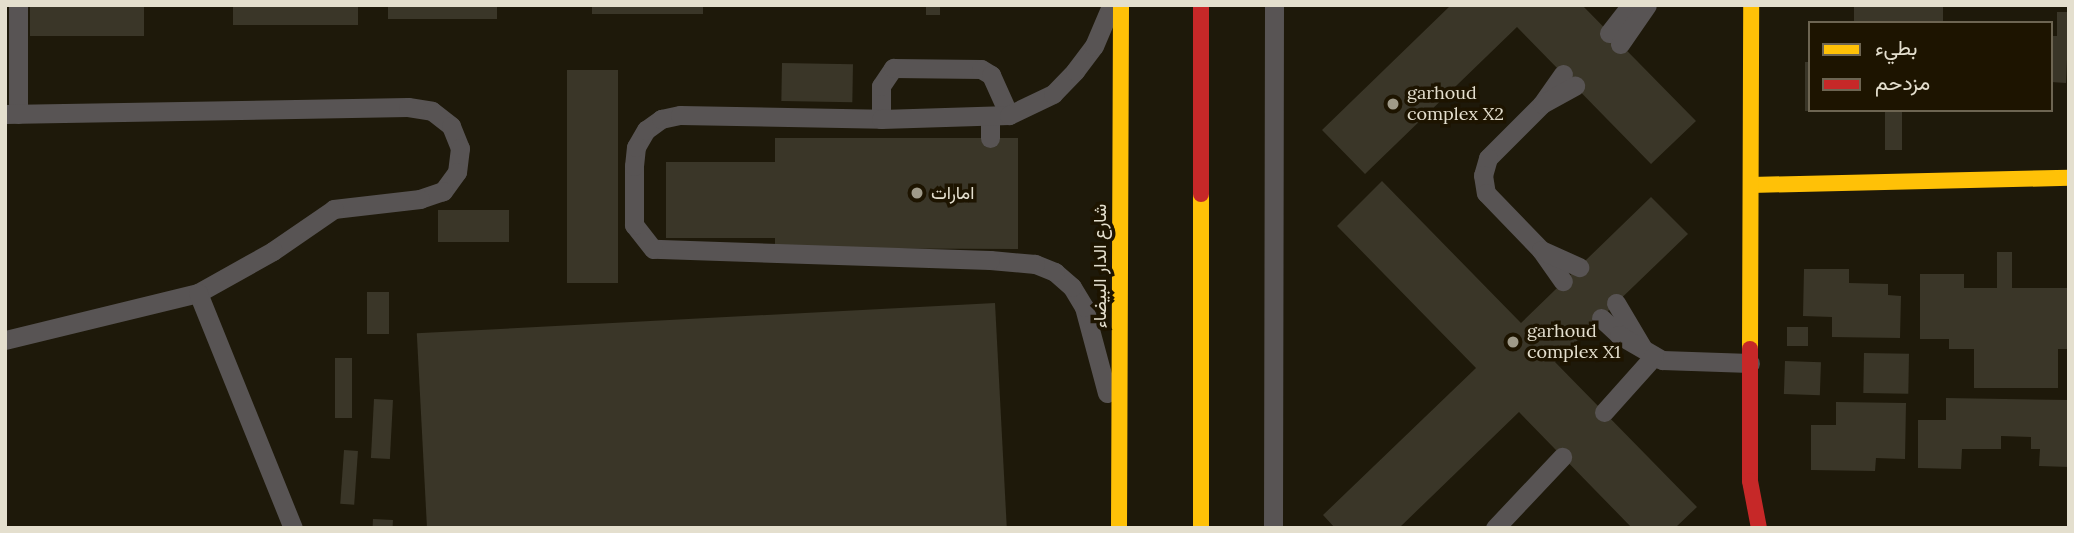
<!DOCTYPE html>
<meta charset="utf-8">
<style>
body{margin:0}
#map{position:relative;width:2074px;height:533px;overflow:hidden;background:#1e190a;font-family:Lora,Vazirmatn,serif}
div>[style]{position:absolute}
.building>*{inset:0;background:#3a3628;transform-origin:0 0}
.lane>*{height:19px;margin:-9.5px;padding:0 9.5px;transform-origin:9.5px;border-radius:9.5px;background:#585454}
.slow>*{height:16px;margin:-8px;padding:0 8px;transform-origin:8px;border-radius:8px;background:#ffc107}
.jam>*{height:16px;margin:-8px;padding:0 8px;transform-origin:8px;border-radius:8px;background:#c62828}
.dots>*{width:19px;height:19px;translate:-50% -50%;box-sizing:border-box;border:4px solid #1d1400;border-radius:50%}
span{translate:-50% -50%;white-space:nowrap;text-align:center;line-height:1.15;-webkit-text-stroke:7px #1d1400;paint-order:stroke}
.poi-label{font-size:18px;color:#e4dfce}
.left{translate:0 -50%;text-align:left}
.street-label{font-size:18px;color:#e4dfce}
.frame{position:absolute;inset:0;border:7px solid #e4dfce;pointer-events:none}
.legend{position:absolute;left:1808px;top:21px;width:245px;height:91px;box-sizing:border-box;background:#1d1400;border:2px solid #6d6552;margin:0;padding:9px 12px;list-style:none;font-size:21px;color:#e4dfce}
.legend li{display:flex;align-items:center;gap:14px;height:35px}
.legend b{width:35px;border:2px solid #6d6552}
</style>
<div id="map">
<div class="building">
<div style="left:30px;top:5px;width:114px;height:31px"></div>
<div style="left:233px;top:5px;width:125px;height:20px"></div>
<div style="left:388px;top:5px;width:109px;height:14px"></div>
<div style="left:592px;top:5px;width:111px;height:9px"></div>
<div style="left:926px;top:5px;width:14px;height:10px"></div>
<div style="clip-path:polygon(1451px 5px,1582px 5px,1696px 121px,1651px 164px,1517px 27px,1365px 174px,1322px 130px)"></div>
<div style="left:1854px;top:5px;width:89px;height:18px"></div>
<div style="clip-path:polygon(2057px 12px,2069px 12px,2066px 83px,2051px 82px,2051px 36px,2057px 36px)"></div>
<div style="left:1805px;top:62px;width:5px;height:49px"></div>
<div style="left:782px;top:63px;width:71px;height:38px;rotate:1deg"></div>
<div style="left:567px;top:70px;width:51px;height:213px"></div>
<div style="left:1885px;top:110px;width:17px;height:40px"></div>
<div style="clip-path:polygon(775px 138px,1018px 138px,1018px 249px,775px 248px,775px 238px,666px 238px,666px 162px,775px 162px)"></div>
<div style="clip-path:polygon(1382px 181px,1521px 323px,1651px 197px,1688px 234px,1555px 362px,1697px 507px,1675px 528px,1632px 528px,1519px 412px,1399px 528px,1335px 528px,1323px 515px,1476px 368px,1337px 226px)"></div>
<div style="left:438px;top:210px;width:71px;height:32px"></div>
<div style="clip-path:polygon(1997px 252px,2012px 252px,2012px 288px,2069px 288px,2069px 349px,2058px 349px,2058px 388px,1974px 388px,1974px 349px,1949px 349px,1949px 339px,1920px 339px,1920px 274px,1964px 274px,1964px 288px,1997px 288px)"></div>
<div style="clip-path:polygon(1804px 269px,1849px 269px,1849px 283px,1888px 284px,1888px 295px,1901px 296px,1900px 338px,1832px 337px,1832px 317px,1803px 316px)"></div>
<div style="left:367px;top:292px;width:22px;height:42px"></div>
<div style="left:995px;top:303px;width:225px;height:579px;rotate:87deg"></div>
<div style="left:1787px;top:327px;width:21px;height:19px"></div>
<div style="left:1864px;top:353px;width:45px;height:40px;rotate:1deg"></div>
<div style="left:335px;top:358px;width:17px;height:60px"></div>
<div style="left:1785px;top:361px;width:36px;height:33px;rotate:2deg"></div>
<div style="clip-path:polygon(1946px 398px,2069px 400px,2069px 467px,2039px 466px,2040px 449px,2031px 449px,2031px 437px,2001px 436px,2001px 449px,1962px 449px,1961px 469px,1918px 468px,1918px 420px,1946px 420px)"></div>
<div style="left:374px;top:399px;width:19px;height:59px;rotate:3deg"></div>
<div style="clip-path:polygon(1836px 402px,1906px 403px,1905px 459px,1876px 458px,1875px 471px,1811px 470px,1811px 425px,1836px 425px)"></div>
<div style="left:344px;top:450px;width:14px;height:54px;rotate:4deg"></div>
<div style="left:373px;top:519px;width:20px;height:9px;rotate:3deg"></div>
</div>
<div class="lane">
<div style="left:18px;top:5px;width:109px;rotate:90deg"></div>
<div style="left:1609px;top:33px;width:36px;rotate:-52deg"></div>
<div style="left:1620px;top:44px;width:47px;rotate:-55.3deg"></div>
<div style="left:1563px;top:74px;width:37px;rotate:125deg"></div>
<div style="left:1542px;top:104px;width:76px;rotate:135deg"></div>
<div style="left:1488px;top:158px;width:18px;rotate:106deg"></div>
<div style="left:1483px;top:175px;width:18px;rotate:81deg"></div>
<div style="left:1486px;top:193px;width:79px;rotate:46deg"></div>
<div style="left:1541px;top:250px;width:38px;rotate:55deg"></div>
<div style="left:1542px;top:104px;width:38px;rotate:-29deg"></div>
<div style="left:5px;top:114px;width:403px;rotate:-1deg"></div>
<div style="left:408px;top:107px;width:24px;rotate:9deg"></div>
<div style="left:432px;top:111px;width:24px;rotate:38deg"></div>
<div style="left:451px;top:126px;width:24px;rotate:68deg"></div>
<div style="left:460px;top:148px;width:24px;rotate:97deg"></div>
<div style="left:457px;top:172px;width:24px;rotate:126deg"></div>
<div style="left:443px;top:191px;width:24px;rotate:161deg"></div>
<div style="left:420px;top:199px;width:87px;rotate:173.4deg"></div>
<div style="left:334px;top:209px;width:74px;rotate:145.5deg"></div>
<div style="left:273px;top:251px;width:86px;rotate:150.8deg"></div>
<div style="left:198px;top:293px;width:199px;rotate:166.3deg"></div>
<div style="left:990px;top:118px;width:20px;rotate:90deg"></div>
<div style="left:881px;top:119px;width:33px;rotate:-90deg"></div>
<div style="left:881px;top:86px;width:22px;rotate:-56deg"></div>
<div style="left:893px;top:68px;width:88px;rotate:0.7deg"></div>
<div style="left:981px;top:69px;width:12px;rotate:31deg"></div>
<div style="left:991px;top:75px;width:44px;rotate:65.8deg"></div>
<div style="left:1541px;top:250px;width:42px;rotate:24.1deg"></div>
<div style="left:198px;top:293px;width:253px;rotate:68deg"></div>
<div style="left:1616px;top:303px;width:51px;rotate:59.4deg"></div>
<div style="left:1601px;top:318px;width:25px;rotate:43deg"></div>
<div style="left:1619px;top:335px;width:50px;rotate:30.2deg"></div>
<div style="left:1662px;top:360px;width:88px;rotate:2deg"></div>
<div style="left:1107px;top:393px;width:89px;rotate:-105deg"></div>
<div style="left:1084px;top:307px;width:23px;rotate:-121deg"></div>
<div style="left:1072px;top:287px;width:23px;rotate:-139deg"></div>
<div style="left:1055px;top:272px;width:22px;rotate:-158deg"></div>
<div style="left:1035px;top:264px;width:45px;rotate:-174.9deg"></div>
<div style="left:990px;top:260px;width:337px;rotate:-178.1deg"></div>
<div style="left:653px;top:249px;width:31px;rotate:-128deg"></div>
<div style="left:634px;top:225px;width:59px;rotate:-90deg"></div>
<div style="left:634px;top:166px;width:19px;rotate:-84deg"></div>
<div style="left:636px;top:147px;width:20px;rotate:-60deg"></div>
<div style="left:646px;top:130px;width:19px;rotate:-36deg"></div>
<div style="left:661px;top:119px;width:19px;rotate:-12deg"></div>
<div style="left:680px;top:115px;width:201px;rotate:1.1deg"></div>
<div style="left:881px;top:119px;width:128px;rotate:-1.8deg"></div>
<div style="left:1009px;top:115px;width:49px;rotate:-25.5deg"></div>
<div style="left:1053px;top:94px;width:32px;rotate:-46deg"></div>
<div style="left:1075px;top:71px;width:31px;rotate:-53deg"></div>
<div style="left:1094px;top:46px;width:43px;rotate:-67deg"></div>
<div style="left:1604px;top:412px;width:75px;rotate:-48.2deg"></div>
<div style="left:1273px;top:528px;width:523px;rotate:-89.89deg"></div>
<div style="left:1495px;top:528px;width:98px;rotate:-46.7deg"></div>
</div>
<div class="slow">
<div style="left:1751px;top:185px;width:318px;rotate:-1.3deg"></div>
<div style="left:1201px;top:194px;width:334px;rotate:90deg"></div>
<div style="left:1750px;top:349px;width:344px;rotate:-89.8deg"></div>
<div style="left:1119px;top:528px;width:523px;rotate:-89.78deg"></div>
</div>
<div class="jam">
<div style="left:1201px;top:5px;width:189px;rotate:90deg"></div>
<div style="left:1750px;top:349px;width:132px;rotate:90deg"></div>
<div style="left:1750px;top:481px;width:48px;rotate:79.2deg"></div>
</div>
<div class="dots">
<div style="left:1393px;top:104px;background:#9f9a89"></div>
<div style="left:917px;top:193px;background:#9f9a89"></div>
<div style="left:1513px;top:342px;background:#9f9a89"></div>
</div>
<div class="poi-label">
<span class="left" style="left:1407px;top:104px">garhoud<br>complex X2</span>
<span class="left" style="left:931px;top:193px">امارات</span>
<span class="left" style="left:1527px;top:342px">garhoud<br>complex X1</span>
</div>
<div class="street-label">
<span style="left:1100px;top:266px;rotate:-90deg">شارع الدار البيضاء</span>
</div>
<div class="frame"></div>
<ul class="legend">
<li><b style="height:9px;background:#ffc107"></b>بطيء</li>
<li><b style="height:9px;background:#c62828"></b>مزدحم</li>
</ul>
</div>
